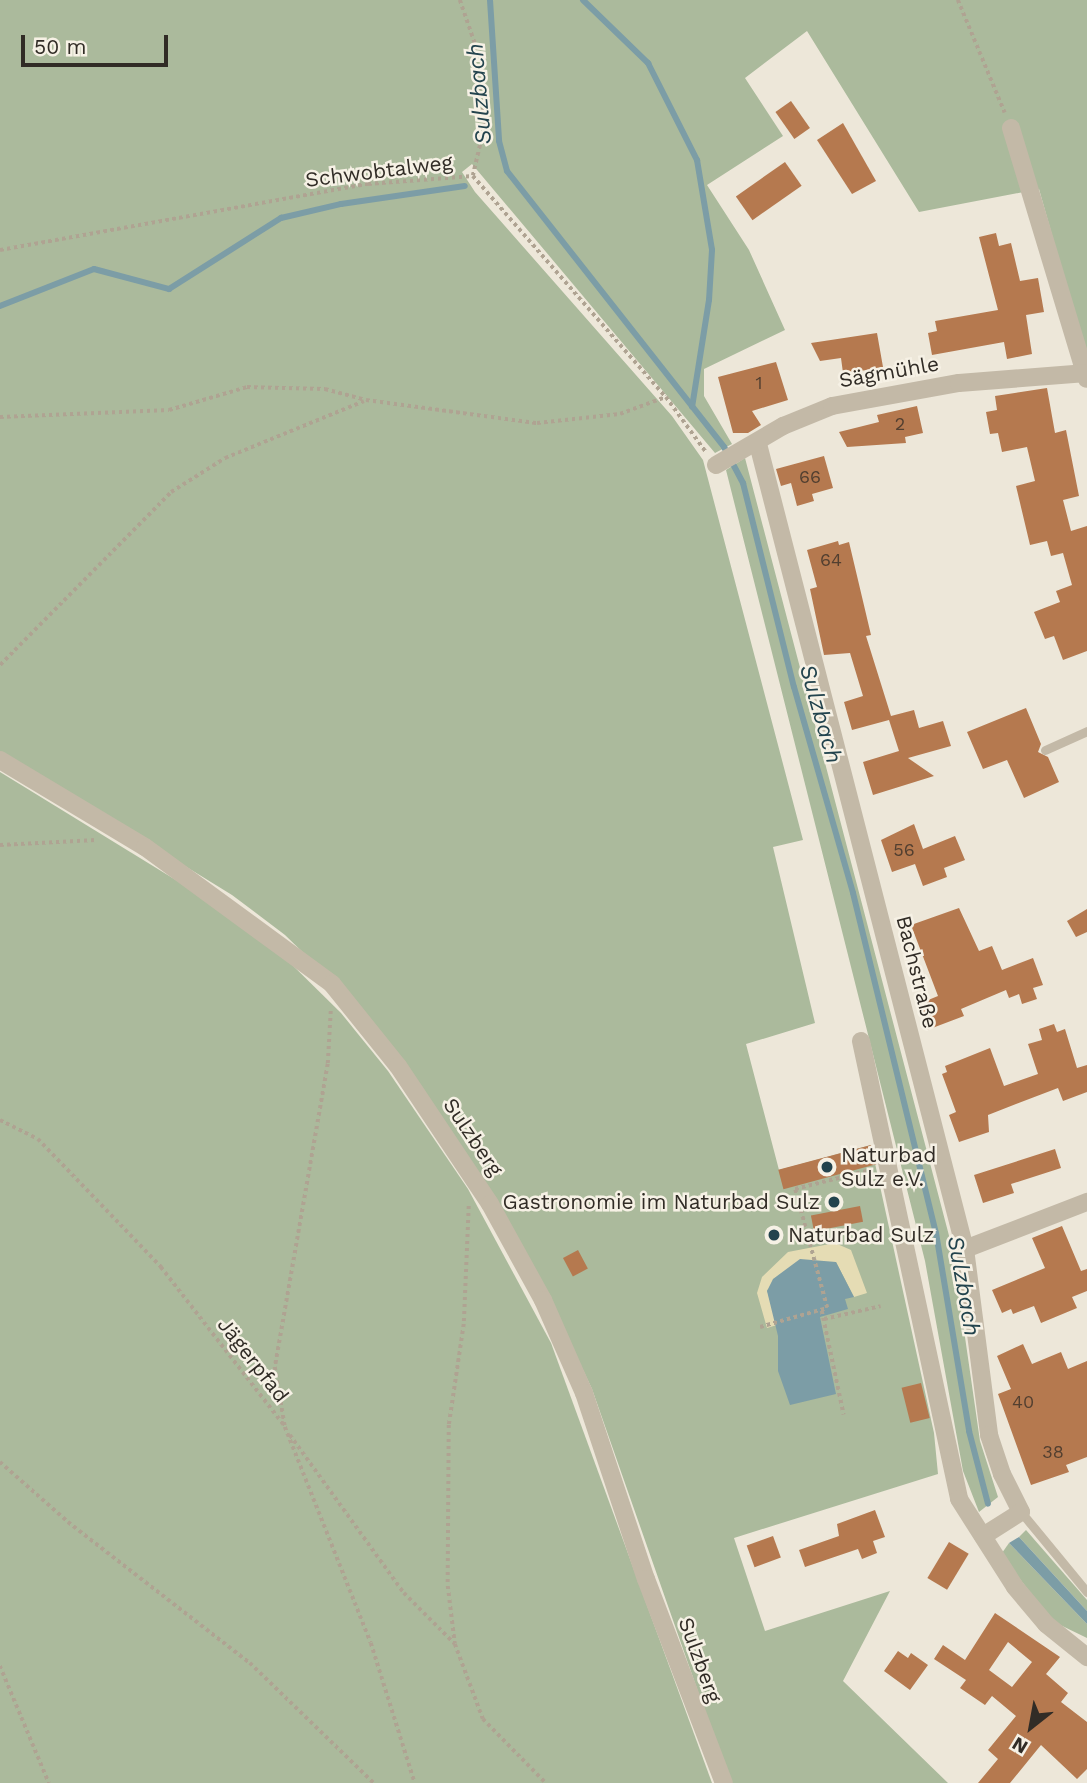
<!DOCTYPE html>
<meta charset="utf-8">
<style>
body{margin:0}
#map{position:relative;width:1087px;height:1783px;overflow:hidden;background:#ede7d9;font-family:"Work Sans",sans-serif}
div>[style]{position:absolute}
.green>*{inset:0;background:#abba9c}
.sand>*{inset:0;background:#e5dcb4}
.water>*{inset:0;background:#7c9da6}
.stream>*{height:6px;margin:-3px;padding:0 3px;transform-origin:3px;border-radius:3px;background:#7c9da6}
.building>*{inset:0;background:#b5794f;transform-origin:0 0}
.path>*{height:3.5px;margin-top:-1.75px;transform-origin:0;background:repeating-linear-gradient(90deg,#afa392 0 3.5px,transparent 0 7px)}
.service>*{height:9px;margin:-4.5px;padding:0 4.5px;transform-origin:4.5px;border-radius:4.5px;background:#c3b9a7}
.minor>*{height:18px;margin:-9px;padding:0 9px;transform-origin:9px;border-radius:9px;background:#c3b9a7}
.dots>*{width:19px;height:19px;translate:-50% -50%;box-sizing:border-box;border:4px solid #f6f1e5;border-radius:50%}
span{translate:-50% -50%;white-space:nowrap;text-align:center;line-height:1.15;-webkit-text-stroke:5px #f6f1e5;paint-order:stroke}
.number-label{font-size:18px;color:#523f30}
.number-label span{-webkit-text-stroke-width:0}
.street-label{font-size:21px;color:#312c26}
.poi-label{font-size:21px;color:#312c26}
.left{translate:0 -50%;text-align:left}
.right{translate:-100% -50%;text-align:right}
.water-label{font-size:23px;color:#22434d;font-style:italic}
.north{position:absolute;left:996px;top:1692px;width:70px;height:70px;-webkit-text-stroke:5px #f6f1e5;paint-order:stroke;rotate:211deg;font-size:19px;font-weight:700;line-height:28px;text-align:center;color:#312c26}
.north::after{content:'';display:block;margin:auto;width:24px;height:32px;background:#312c26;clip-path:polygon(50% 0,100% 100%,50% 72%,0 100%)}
.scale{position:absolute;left:21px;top:35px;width:147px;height:32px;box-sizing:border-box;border:4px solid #312c26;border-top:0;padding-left:9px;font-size:21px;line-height:24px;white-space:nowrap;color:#312c26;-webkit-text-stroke:5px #f6f1e5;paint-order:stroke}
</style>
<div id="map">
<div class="green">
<div style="clip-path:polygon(0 0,1087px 0,1087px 359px,1039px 189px,919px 212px,807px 31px,745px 78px,783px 136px,707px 185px,749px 250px,785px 330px,704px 369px,704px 396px,732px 444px,715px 453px,472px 164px,462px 172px,475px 192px,672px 416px,703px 460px,803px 840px,773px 847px,815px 1023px,746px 1044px,779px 1170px,871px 1145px,934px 1433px,938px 1474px,734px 1538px,765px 1631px,890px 1591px,843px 1681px,948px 1783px,730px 1783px,592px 1389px,538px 1274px,353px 1001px,285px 935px,232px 895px,0 752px)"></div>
<div style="clip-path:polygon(745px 458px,952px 1247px,980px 1441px,998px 1497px,979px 1512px,963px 1471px,925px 1261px,726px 470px)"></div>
<div style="clip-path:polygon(0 772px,223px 909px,274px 947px,341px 1013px,388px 1071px,468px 1189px,551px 1343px,712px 1783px,0 1783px)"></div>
<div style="clip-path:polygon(1026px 1530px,1087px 1600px,1087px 1611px,1019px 1537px)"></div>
<div style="clip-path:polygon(1009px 1543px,1087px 1624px,1087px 1638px,1052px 1621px,1006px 1561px,1002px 1553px)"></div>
</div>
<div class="sand">
<div style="clip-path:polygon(835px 1243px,851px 1250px,867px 1293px,854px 1297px,836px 1262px,767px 1290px,777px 1325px,767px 1328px,757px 1293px,762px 1277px,788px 1252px)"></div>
</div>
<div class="water">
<div style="clip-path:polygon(800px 1259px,836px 1262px,854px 1297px,845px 1299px,848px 1309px,820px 1317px,836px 1394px,790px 1405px,778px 1371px,778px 1336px,767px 1291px,773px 1279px)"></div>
<div style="clip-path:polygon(1019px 1537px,1087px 1611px,1087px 1624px,1009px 1543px)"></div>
</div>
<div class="stream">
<div style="left:490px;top:0;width:141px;rotate:86.3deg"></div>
<div style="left:499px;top:141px;width:31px;rotate:75deg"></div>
<div style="left:507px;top:171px;width:351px;rotate:51.8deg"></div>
<div style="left:724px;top:447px;width:41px;rotate:62.2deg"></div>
<div style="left:743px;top:483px;width:210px;rotate:76deg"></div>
<div style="left:794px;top:687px;width:214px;rotate:74deg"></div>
<div style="left:853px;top:893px;width:350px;rotate:76.3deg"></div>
<div style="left:936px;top:1233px;width:201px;rotate:80.5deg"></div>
<div style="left:969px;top:1431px;width:75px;rotate:75.4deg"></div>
<div style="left:583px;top:0;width:91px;rotate:44.1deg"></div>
<div style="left:648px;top:63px;width:109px;rotate:63.2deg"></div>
<div style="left:697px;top:160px;width:91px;rotate:80.5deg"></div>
<div style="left:712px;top:250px;width:50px;rotate:93.4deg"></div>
<div style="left:709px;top:300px;width:108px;rotate:99deg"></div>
<div style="left:0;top:306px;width:101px;rotate:-21.5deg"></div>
<div style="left:94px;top:269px;width:78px;rotate:14.9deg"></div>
<div style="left:169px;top:289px;width:133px;rotate:-32.4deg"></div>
<div style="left:281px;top:218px;width:62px;rotate:-13.1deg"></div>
<div style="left:341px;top:204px;width:125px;rotate:-8.3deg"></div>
</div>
<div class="building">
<div style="left:791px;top:101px;width:33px;height:19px;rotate:55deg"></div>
<div style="clip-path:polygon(843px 123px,876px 181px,852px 194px,817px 140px)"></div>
<div style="left:785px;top:162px;width:29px;height:60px;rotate:55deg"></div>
<div style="clip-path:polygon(996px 233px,999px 246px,1011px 243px,1020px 281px,1038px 278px,1044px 312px,1026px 315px,1032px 354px,1007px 359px,1004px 342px,932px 355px,928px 333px,937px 331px,935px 321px,998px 310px,979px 237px)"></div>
<div style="clip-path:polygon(877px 333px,883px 367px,867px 370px,843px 373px,841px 358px,820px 361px,811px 343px)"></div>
<div style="clip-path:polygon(776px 362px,788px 400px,752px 411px,761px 425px,748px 433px,733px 433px,718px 377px)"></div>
<div style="clip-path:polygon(1047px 388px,1055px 433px,1066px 430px,1079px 496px,1063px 500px,1071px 531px,1087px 526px,1087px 651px,1063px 660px,1054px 636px,1045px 639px,1034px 612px,1060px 602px,1056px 591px,1072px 585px,1063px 553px,1051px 556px,1047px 541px,1030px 545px,1016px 486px,1035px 481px,1027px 447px,1002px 452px,998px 433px,990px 434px,986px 412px,997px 410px,995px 396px)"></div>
<div style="clip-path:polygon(917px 406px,923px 433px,905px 437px,906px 443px,847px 447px,839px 432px,879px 422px,877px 415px)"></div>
<div style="clip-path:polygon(824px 456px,833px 488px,812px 494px,814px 501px,797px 506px,791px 483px,781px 486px,776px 469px)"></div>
<div style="clip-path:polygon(838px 541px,839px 545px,849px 542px,871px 635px,866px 636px,891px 716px,914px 710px,919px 728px,943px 721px,951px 746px,908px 758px,934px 776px,873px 795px,863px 762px,899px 751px,889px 720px,852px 730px,844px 702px,863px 696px,850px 653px,824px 655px,810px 589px,817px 587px,807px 550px)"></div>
<div style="clip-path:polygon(1026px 708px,1041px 744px,1038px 752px,1048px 757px,1059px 782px,1024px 798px,1007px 760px,983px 769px,967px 732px)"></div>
<div style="clip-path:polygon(914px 824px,923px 849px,955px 836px,965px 860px,944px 868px,947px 877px,923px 886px,915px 864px,892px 872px,881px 840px)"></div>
<div style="clip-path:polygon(959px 908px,979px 951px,992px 946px,1002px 970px,1033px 958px,1043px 985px,1033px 988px,1037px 999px,1022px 1004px,1019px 994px,1009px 998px,1006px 990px,961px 1009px,964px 1016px,927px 1030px,916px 1005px,938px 996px,911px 925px)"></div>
<div style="clip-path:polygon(1087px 909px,1087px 932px,1076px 937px,1067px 921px)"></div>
<div style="clip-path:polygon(1054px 1024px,1057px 1032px,1065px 1029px,1077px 1068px,1087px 1065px,1087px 1092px,1063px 1101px,1058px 1088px,1016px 1104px,988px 1115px,989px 1132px,959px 1142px,949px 1115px,956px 1112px,942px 1074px,947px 1072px,945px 1066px,990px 1048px,1004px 1086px,1038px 1074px,1028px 1044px,1042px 1040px,1039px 1029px)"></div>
<div style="left:871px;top:1145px;width:20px;height:96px;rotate:75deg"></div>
<div style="clip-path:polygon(1055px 1149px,1061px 1168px,1011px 1184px,1014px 1193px,983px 1203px,974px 1175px)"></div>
<div style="left:860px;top:1206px;width:16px;height:50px;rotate:79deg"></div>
<div style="clip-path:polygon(1062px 1226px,1081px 1271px,1087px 1269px,1087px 1291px,1072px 1297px,1077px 1308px,1041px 1323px,1034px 1306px,1013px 1314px,1011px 1309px,1002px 1313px,992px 1290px,1045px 1268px,1032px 1238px)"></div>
<div style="left:578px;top:1250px;width:21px;height:17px;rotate:62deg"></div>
<div style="clip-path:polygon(1023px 1344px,1032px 1364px,1061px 1352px,1068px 1369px,1087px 1361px,1087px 1457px,1066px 1465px,1069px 1472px,1031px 1485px,998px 1394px,1011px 1389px,997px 1356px)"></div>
<div style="left:921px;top:1383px;width:36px;height:20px;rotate:76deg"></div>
<div style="clip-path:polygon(875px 1510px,885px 1537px,873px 1541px,877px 1553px,862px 1559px,858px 1549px,805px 1567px,799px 1550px,839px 1536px,837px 1524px)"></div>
<div style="left:773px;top:1536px;width:23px;height:28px;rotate:70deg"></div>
<div style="left:949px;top:1542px;width:23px;height:42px;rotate:31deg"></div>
<div style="clip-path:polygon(evenodd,995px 1613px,1060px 1657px,1046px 1674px,1068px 1693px,1061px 1702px,1087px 1722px,1087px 1769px,1077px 1779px,1041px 1745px,1010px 1783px,978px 1783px,998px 1759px,988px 1750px,1016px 1716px,992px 1696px,985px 1705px,960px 1688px,966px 1680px,934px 1659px,943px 1645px,965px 1660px,995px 1613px,1008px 1642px,1032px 1662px,1012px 1687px,989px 1670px,1008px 1642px)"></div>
<div style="clip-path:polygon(898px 1651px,908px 1658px,911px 1653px,928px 1665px,910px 1690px,884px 1671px)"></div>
</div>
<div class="path">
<div style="left:460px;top:0;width:55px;rotate:70.9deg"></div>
<div style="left:478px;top:52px;width:73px;rotate:84.5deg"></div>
<div style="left:485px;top:125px;width:52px;rotate:103.2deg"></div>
<div style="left:958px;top:0;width:122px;rotate:67.4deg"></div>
<div style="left:0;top:250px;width:374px;rotate:-10.2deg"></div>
<div style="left:368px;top:184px;width:105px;rotate:-4.4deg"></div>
<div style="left:473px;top:176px;width:293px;rotate:48.9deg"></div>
<div style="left:666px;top:397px;width:68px;rotate:54deg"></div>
<div style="left:0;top:417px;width:169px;rotate:-2.4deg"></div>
<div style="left:169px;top:410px;width:81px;rotate:-16.4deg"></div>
<div style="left:247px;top:387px;width:78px;rotate:1.5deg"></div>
<div style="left:325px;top:389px;width:42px;rotate:15deg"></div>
<div style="left:366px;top:400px;width:173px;rotate:7.7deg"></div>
<div style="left:537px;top:423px;width:83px;rotate:-6.2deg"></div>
<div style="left:620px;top:414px;width:49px;rotate:-20.3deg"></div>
<div style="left:0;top:665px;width:243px;rotate:-45.3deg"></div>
<div style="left:171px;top:492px;width:64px;rotate:-32.2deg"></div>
<div style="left:225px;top:458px;width:150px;rotate:-22.3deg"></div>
<div style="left:0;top:845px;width:96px;rotate:-3deg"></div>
<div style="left:331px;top:1011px;width:53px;rotate:93.2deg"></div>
<div style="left:328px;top:1064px;width:308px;rotate:99.9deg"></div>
<div style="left:275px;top:1367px;width:61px;rotate:80.5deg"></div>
<div style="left:285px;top:1427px;width:232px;rotate:68.3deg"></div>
<div style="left:371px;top:1643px;width:147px;rotate:72.6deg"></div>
<div style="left:0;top:1120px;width:42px;rotate:26.6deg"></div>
<div style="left:38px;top:1139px;width:178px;rotate:46.1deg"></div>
<div style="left:161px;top:1267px;width:200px;rotate:52.1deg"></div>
<div style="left:903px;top:1156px;width:21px;rotate:-14deg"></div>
<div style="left:469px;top:1206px;width:118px;rotate:92.4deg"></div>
<div style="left:464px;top:1324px;width:102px;rotate:98.4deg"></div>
<div style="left:449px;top:1425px;width:161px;rotate:90.4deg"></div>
<div style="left:448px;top:1586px;width:58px;rotate:83.1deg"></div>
<div style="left:455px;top:1644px;width:80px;rotate:69.5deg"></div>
<div style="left:483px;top:1719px;width:90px;rotate:45.5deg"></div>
<div style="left:822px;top:1311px;width:106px;rotate:78.1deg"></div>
<div style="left:824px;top:1319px;width:58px;rotate:-12.8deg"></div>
<div style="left:760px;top:1327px;width:70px;rotate:-15.8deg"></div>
<div style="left:827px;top:1308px;width:123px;rotate:-105.1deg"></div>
<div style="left:795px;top:1189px;width:77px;rotate:-14.2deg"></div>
<div style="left:290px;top:1435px;width:195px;rotate:54.2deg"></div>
<div style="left:404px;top:1593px;width:72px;rotate:45deg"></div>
<div style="left:0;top:1462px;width:91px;rotate:41.4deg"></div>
<div style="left:68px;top:1522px;width:230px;rotate:37.8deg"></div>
<div style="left:250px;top:1663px;width:173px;rotate:44.1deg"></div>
<div style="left:0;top:1666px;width:127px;rotate:67.3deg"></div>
</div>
<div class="service">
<div style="left:1045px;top:750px;width:46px;rotate:-24.3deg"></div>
<div style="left:1021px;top:1512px;width:104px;rotate:50.5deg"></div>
</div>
<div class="minor">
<div style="left:1011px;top:128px;width:262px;rotate:73.2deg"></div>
<div style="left:758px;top:444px;width:831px;rotate:75.58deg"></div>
<div style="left:965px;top:1249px;width:188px;rotate:82.6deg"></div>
<div style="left:989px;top:1435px;width:41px;rotate:71.6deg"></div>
<div style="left:1002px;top:1474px;width:42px;rotate:63.4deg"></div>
<div style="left:1021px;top:1512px;width:45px;rotate:147.7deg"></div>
<div style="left:716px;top:465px;width:78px;rotate:-30.2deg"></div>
<div style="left:783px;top:426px;width:53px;rotate:-22.2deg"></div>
<div style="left:832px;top:406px;width:129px;rotate:-10.3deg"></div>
<div style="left:959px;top:383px;width:128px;rotate:-4.5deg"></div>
<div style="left:0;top:760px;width:169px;rotate:31deg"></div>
<div style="left:145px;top:847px;width:232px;rotate:36.2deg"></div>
<div style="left:332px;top:984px;width:105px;rotate:51.2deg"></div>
<div style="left:398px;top:1066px;width:166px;rotate:56.3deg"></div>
<div style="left:490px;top:1204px;width:110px;rotate:61.1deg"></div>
<div style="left:543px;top:1300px;width:102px;rotate:66.2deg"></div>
<div style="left:584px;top:1393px;width:196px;rotate:71.6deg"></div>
<div style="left:646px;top:1579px;width:218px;rotate:69.1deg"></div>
<div style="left:861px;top:1041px;width:468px;rotate:77.9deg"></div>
<div style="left:959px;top:1499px;width:104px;rotate:57.5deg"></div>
<div style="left:1015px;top:1587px;width:48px;rotate:50deg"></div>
<div style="left:1046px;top:1624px;width:53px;rotate:38.8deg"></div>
<div style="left:965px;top:1249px;width:131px;rotate:-21.1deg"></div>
</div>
<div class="dots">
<div style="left:827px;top:1167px;background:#22434d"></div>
<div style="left:834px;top:1202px;background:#22434d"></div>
<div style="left:774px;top:1235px;background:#22434d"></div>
</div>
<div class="number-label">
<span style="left:759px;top:383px">1</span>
<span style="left:900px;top:424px">2</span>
<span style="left:810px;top:477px">66</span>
<span style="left:831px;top:560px">64</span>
<span style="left:904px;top:850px">56</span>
<span style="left:1023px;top:1402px">40</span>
<span style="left:1053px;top:1452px">38</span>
</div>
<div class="street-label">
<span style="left:379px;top:171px;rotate:-7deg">Schwobtalweg</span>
<span style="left:889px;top:372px;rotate:-10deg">Sägmühle</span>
<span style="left:917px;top:972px;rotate:76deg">Bachstraße</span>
<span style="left:473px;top:1137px;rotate:56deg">Sulzberg</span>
<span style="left:253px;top:1360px;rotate:52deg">Jägerpfad</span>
<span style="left:700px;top:1660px;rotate:70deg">Sulzberg</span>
</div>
<div class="poi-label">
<span class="left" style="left:841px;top:1167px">Naturbad<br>Sulz e.V.</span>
<span class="right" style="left:820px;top:1202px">Gastronomie im Naturbad Sulz</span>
<span class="left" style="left:788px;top:1235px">Naturbad Sulz</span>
</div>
<div class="water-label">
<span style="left:480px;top:94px;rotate:-95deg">Sulzbach</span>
<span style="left:820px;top:714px;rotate:74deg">Sulzbach</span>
<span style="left:963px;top:1286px;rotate:80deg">Sulzbach</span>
</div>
<div class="north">N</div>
<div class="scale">50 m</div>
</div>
